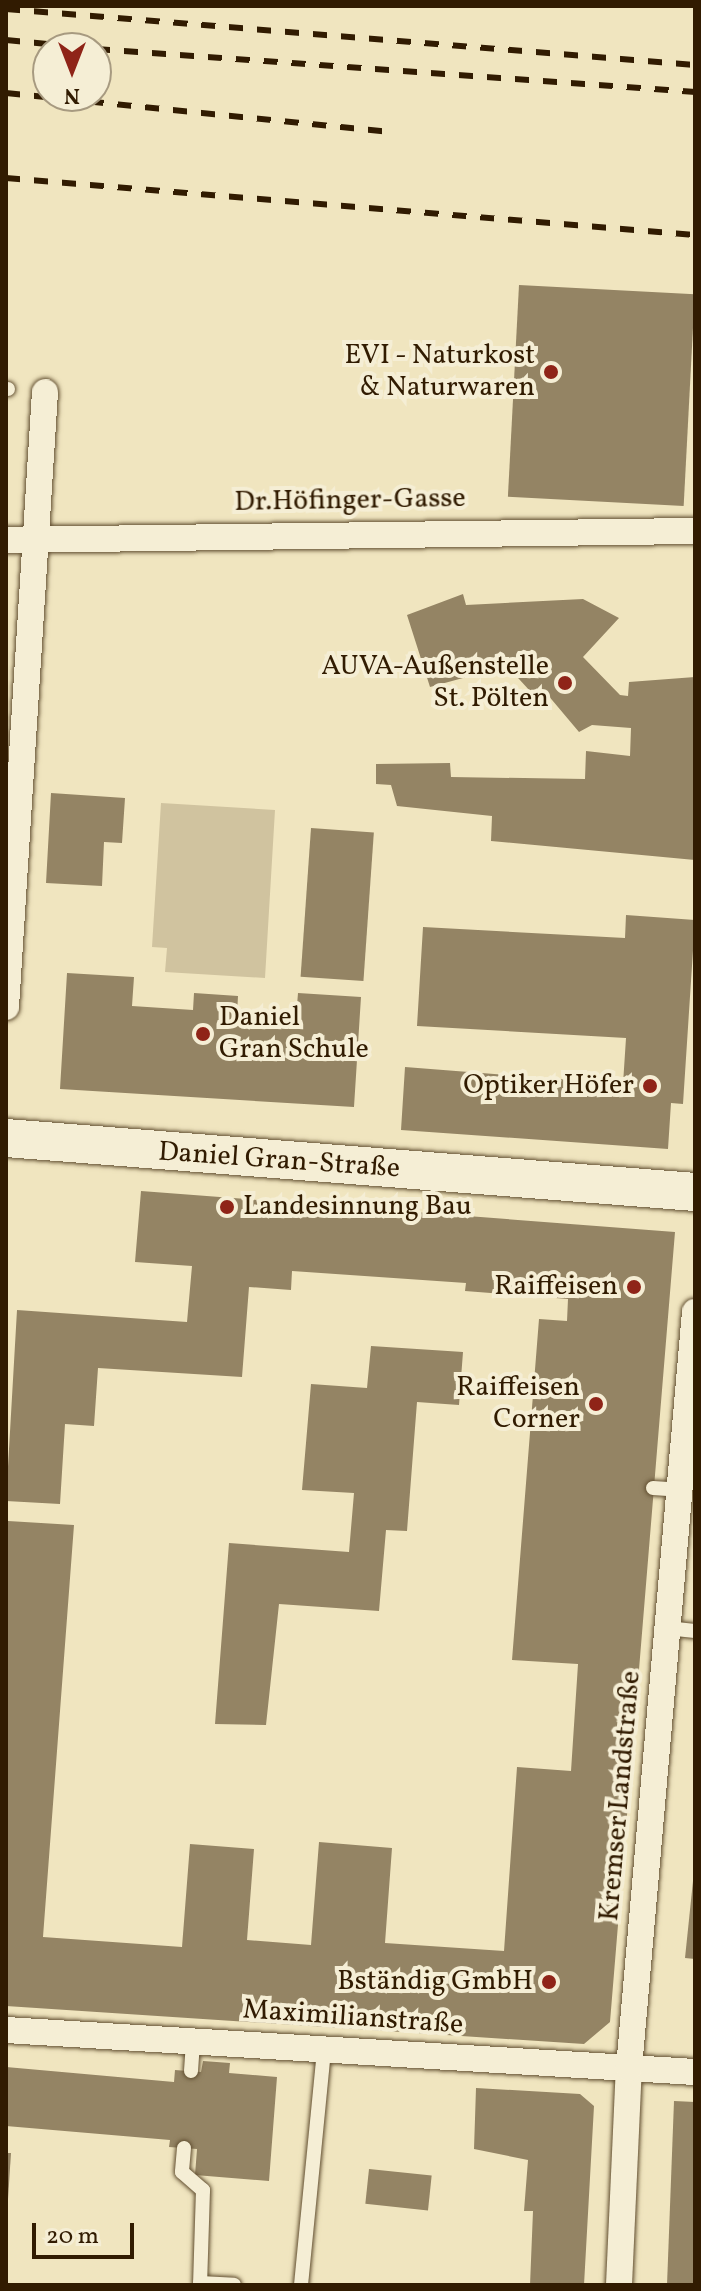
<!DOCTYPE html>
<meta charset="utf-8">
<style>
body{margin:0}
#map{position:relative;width:701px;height:2291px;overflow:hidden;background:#f0e5bf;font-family:Vollkorn,serif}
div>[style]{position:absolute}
.green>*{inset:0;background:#d0c39f}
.building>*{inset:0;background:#948464;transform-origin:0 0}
.roads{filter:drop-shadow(0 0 2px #614e30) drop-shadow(0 0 2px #614e30)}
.lane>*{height:14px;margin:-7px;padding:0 7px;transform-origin:7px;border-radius:7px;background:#f5eed5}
.street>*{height:26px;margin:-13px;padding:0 13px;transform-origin:13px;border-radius:13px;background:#f5eed5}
.secondary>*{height:38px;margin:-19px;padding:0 19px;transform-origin:19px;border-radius:19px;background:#f5eed5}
.rail>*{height:6px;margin-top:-3px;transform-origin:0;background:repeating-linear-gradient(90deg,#311b01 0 14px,transparent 0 28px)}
.dots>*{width:22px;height:22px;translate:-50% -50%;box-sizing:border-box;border:4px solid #f5eed5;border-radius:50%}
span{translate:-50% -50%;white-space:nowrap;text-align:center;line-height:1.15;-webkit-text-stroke:8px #f5eed5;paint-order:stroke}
.poi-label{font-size:28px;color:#311b01}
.right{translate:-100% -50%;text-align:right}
.left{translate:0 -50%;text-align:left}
.street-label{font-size:28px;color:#311b01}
.frame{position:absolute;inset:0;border:8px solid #311b01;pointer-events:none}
.north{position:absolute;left:32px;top:32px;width:80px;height:80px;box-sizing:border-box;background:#f5eed5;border:2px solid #a79a80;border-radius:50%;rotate:180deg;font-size:22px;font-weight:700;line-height:32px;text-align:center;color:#311b01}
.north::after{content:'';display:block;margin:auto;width:28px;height:36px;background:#8f2418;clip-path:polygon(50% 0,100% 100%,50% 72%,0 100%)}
.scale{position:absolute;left:32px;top:2223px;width:102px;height:36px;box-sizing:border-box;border:4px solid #311b01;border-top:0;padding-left:10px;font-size:24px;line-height:28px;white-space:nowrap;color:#311b01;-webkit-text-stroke:6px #f5eed5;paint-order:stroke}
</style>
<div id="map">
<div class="green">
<div style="clip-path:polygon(161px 803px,275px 810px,265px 978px,165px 972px,167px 948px,152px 947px)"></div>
</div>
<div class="building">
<div style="left:519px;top:285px;width:176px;height:212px;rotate:3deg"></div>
<div style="clip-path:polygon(463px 594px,466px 605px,583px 599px,619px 618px,583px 657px,620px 695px,628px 696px,629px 682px,695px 677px,695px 860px,491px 841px,492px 816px,397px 806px,391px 785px,376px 784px,376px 764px,450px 763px,451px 777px,585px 779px,586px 751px,630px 756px,631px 728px,592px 725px,579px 732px,547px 694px,541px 703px,507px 666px,430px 687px,407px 615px)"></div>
<div style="clip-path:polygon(51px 793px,125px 798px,122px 843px,104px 842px,102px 886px,46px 883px)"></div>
<div style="left:311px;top:828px;width:63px;height:149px;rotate:4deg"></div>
<div style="clip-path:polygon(626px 915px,695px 920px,683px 1104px,671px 1103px,668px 1149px,401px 1130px,405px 1067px,623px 1084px,626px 1038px,417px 1026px,423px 927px,625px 938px)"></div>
<div style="clip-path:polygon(67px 973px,134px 977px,132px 1006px,193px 1010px,194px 993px,238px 996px,237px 1015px,296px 1018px,298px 993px,361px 997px,354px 1107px,60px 1089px)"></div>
<div style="clip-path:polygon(141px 1191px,675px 1232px,610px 2022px,584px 2044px,6px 2006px,8px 1521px,74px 1525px,43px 1937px,182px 1947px,190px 1844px,254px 1849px,247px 1940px,311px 1945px,319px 1842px,392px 1848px,385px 1943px,504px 1951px,517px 1767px,571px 1771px,578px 1664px,512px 1660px,539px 1319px,567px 1321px,568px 1299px,465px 1291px,466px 1283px,292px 1271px,291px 1290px,249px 1287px,242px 1377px,98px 1368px,94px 1426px,65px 1424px,60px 1504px,6px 1501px,17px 1310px,187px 1322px,192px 1266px,135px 1262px)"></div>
<div style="clip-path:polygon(371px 1346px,463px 1352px,459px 1405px,417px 1402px,407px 1531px,386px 1530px,379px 1611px,279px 1604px,266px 1725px,215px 1724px,229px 1543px,349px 1552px,354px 1493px,302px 1490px,311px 1384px,367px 1388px)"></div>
<div style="clip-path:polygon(693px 1881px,695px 1881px,695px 1959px,685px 1958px)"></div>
<div style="clip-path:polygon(203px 2061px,230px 2063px,229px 2073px,277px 2077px,269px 2181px,195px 2175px,197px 2149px,169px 2147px,170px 2140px,6px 2126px,6px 2067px,174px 2082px,175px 2070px,201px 2072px)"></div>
<div style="clip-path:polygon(476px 2088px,580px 2094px,594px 2106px,584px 2285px,530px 2285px,533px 2211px,524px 2211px,528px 2160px,474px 2149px)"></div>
<div style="clip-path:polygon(674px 2101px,695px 2102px,695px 2285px,667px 2285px)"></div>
<div style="clip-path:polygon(6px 2153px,11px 2153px,8px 2199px,6px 2199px)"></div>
<div style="left:369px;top:2169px;width:63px;height:35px;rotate:6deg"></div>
</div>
<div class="roads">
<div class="lane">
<div style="left:6px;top:389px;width:2px"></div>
<div style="left:653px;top:1488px;width:26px;rotate:4deg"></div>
<div style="left:667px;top:1628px;width:28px;rotate:6deg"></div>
<div style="left:191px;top:2071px;width:31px;rotate:-86deg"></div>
<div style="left:184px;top:2148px;width:24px;rotate:95deg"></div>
<div style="left:182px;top:2172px;width:28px;rotate:41deg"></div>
<div style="left:203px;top:2190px;width:93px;rotate:91.8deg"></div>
<div style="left:200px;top:2283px;width:34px;rotate:3deg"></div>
<div style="left:301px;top:2285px;width:237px;rotate:-84.4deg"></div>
</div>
<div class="street">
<div style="left:6px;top:540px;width:689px;rotate:-0.75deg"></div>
<div style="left:6px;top:1007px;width:616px;rotate:-86.37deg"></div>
<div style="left:6px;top:2030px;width:690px;rotate:3.49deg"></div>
<div style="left:619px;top:2285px;width:217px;rotate:-87.4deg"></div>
<div style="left:629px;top:2068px;width:759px;rotate:-85.01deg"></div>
</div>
<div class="secondary">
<div style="left:6px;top:1138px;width:691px;rotate:4.48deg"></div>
</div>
</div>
<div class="rail">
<div style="left:6px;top:9px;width:691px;rotate:4.65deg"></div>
<div style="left:6px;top:40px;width:83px;rotate:5.5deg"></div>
<div style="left:96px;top:49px;width:601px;rotate:4.11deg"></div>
<div style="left:6px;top:93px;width:389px;rotate:5.8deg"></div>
<div style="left:6px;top:178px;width:691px;rotate:4.73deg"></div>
</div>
<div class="dots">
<div style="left:551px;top:372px;background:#8f2418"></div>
<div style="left:565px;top:683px;background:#8f2418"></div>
<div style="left:203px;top:1034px;background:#8f2418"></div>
<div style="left:650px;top:1086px;background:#8f2418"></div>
<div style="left:227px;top:1207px;background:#8f2418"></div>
<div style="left:634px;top:1287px;background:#8f2418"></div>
<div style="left:596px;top:1404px;background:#8f2418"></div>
<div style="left:549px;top:1982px;background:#8f2418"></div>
</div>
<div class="poi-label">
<span class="right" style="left:535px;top:372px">EVI - Naturkost<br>&amp; Naturwaren</span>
<span class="right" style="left:549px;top:683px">AUVA-Außenstelle<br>St. Pölten</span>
<span class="left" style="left:219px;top:1034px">Daniel<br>Gran Schule</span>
<span class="right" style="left:634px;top:1086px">Optiker Höfer</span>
<span class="left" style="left:243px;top:1207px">Landesinnung Bau</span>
<span class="right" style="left:618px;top:1287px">Raiffeisen</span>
<span class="right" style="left:580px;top:1404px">Raiffeisen<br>Corner</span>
<span class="right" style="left:533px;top:1982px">Bständig GmbH</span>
</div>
<div class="street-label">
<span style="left:350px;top:501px;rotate:-1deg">Dr.Höfinger-Gasse</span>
<span style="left:279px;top:1161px;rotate:4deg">Daniel Gran-Straße</span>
<span style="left:621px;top:1796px;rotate:-85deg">Kremser Landstraße</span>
<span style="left:353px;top:2018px;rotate:4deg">Maximilianstraße</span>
</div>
<div class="frame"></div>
<div class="north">N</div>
<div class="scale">20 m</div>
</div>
